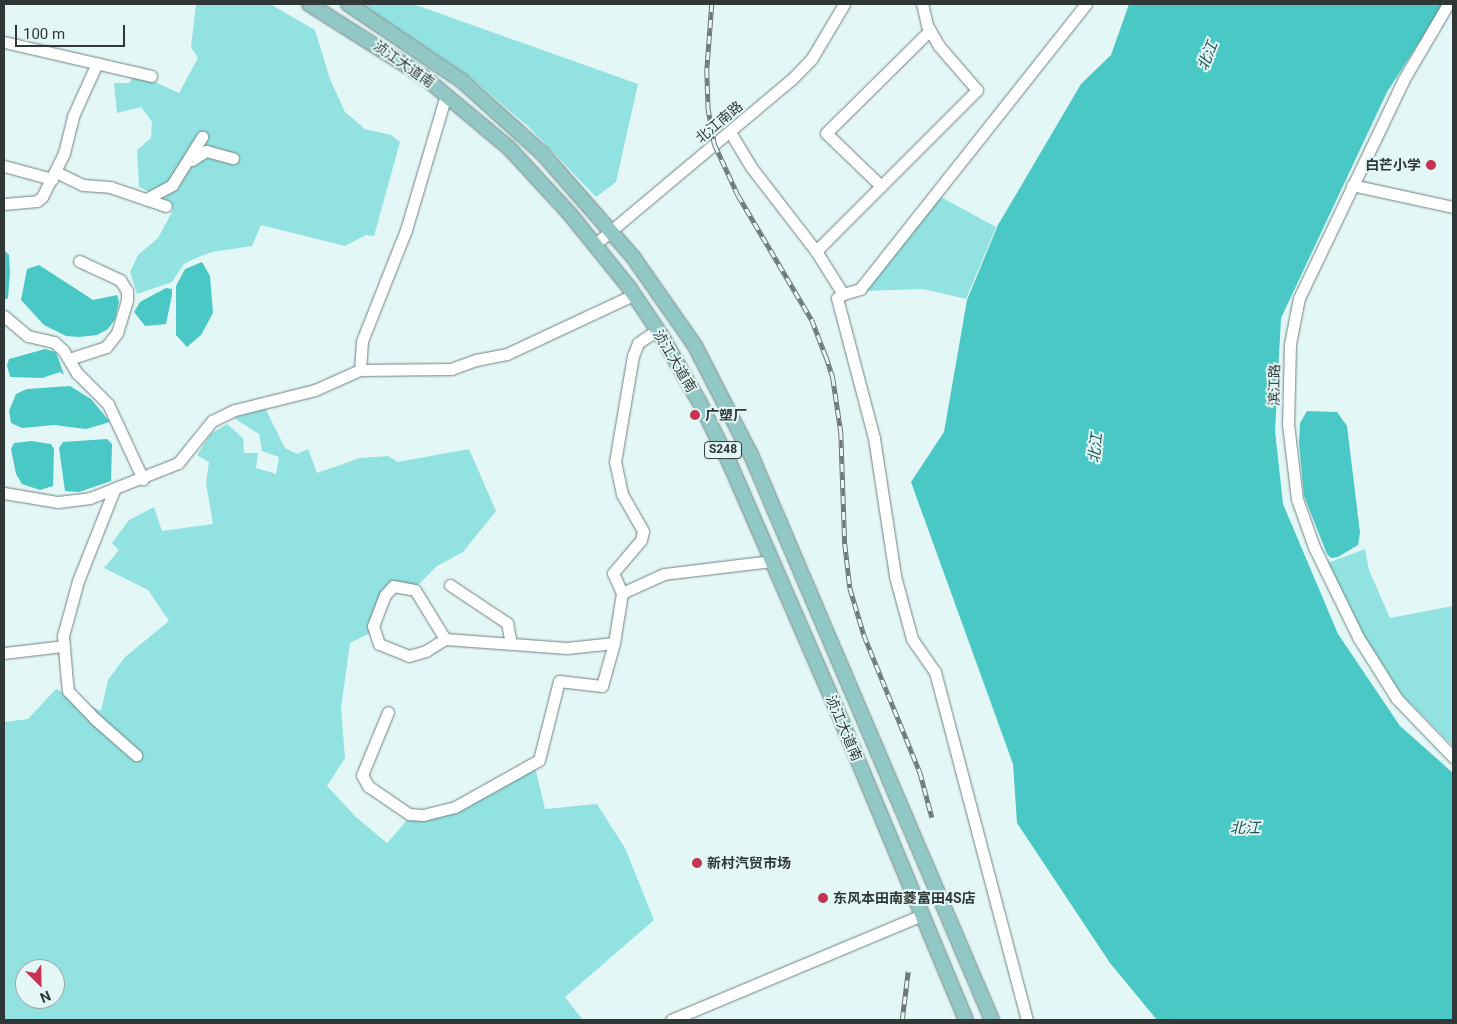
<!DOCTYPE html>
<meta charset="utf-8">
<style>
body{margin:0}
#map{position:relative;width:1457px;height:1024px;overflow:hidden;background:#e3f7f6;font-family:Roboto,"Noto Sans SC",sans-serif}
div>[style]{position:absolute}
.green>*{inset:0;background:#91e2e0}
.water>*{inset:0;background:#49c8c5}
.roads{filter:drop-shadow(0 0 1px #708281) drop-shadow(0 0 1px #708281)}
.minor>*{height:11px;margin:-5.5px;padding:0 5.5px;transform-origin:5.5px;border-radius:5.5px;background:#fff}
.major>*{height:14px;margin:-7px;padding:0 7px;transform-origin:7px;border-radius:7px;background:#91c7c5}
.rail>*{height:4.5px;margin-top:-2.25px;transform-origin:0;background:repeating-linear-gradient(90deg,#e3f7f6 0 8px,#6c7877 0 16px);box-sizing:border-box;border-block:1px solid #6c7877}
.dots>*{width:14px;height:14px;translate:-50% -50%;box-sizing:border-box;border:2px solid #e3f7f6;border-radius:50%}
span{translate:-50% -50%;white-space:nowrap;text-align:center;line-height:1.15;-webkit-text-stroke:4px #e3f7f6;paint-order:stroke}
.shield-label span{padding:1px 4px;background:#e3f7f6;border:1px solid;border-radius:4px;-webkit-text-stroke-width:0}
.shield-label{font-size:12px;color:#303837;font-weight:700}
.street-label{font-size:14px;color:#303837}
.poi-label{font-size:14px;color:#303837;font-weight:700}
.right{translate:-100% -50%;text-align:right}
.left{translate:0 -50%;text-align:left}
.water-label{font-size:15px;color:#205554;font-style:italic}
.frame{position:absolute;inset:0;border:5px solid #303837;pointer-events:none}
.north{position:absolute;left:15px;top:959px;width:50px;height:50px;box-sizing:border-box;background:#e3f7f6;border:1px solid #9babaa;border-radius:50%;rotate:157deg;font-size:14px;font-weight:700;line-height:20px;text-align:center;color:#303837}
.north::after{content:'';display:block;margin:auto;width:18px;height:22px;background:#c53453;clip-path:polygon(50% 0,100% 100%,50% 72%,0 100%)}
.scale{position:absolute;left:15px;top:25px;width:110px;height:22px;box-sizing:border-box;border:2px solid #303837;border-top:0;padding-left:6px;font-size:15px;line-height:18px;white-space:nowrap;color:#303837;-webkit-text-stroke:4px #e3f7f6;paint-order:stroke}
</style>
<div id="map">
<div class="green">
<div style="clip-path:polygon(196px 4px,270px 4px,315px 30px,330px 79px,345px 112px,365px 129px,391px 135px,400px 142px,374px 236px,366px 235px,345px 246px,261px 225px,252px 246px,212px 252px,196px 258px,184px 264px,172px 282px,137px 294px,130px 272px,138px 255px,158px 238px,173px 210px,169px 201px,139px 187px,137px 150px,151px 138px,152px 122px,141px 107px,117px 113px,114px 83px,129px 83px,133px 78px,153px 81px,179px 93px,198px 58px,191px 47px)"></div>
<div style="clip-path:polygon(362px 4px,413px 4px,638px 84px,616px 182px,596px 197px,530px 128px,468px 75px)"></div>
<div style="clip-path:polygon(939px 196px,996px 227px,966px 299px,923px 289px,862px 291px)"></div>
<div style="clip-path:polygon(evenodd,265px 408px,285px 448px,297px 454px,308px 449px,317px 473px,360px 458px,388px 456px,398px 462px,469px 449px,496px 511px,463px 552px,437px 566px,417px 586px,393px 584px,372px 632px,350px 643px,341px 708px,345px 758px,327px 786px,356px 817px,387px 843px,409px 818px,438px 818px,468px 806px,535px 767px,545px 809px,597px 804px,625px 848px,654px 920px,565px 997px,583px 1020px,4px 1020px,4px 722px,28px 719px,56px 689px,101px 711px,108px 680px,125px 657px,169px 621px,148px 590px,104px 568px,119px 550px,112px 543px,129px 520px,154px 507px,162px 531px,213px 524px,206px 483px,209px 462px,197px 455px,211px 434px,227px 424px,243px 438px,244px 453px,258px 453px,256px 468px,276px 474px,279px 457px,262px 451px,259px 434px,234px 418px,265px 408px,25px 969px,55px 969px,55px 999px,25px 999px,25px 969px)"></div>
<div style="clip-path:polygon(1365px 549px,1369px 570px,1390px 618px,1453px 606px,1453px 746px,1395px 688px,1361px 634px,1325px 564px)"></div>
</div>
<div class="water">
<div style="clip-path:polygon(1129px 4px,1444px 4px,1387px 92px,1281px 318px,1275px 431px,1283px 504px,1338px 634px,1400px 726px,1453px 773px,1453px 1020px,1157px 1020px,1110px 963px,1017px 823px,1013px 764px,911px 482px,944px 432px,967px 300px,998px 225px,1081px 84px,1111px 55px)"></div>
<div style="clip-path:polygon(4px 250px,9px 255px,10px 273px,8px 298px,4px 300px)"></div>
<div style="clip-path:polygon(202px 262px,210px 276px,213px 313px,201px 335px,187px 347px,176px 335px,176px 286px,185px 269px)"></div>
<div style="clip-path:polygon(39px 265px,93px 300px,117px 295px,119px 302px,115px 319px,108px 329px,97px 335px,79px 337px,66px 336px,44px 325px,21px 300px,27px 269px)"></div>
<div style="clip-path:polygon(166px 288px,172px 289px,172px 295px,166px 324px,145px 326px,134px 312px,140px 302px)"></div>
<div style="clip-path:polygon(45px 349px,56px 352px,64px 375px,60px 372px,42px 378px,10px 377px,7px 365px,9px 359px)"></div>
<div style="clip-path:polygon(70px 386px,91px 399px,110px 422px,86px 429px,54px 425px,22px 428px,11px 423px,9px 411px,16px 394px,27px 389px)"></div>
<div style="clip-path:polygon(1307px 411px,1337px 412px,1347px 426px,1360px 533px,1358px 545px,1338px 557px,1331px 558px,1327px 554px,1304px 496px,1299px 443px,1300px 423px)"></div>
<div style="clip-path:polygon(107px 439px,112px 444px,111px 481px,79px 492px,65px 491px,59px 448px,63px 442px)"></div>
<div style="clip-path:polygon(31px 441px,51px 444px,54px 449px,53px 486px,40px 490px,22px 484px,16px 474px,11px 449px,14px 443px)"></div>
</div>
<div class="roads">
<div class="minor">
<div style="left:1448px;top:4px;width:87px;rotate:120.4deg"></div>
<div style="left:1404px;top:79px;width:243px;rotate:115.6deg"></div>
<div style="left:1299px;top:298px;width:47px;rotate:101.1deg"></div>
<div style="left:1290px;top:344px;width:80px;rotate:91.4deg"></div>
<div style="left:1288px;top:424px;width:76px;rotate:83.2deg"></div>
<div style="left:1297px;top:499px;width:51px;rotate:70.5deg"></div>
<div style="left:1314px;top:547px;width:100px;rotate:63.9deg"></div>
<div style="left:1358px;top:637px;width:73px;rotate:57.8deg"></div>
<div style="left:1397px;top:699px;width:81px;rotate:46deg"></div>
<div style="left:4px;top:42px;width:151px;rotate:13deg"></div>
<div style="left:730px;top:132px;width:41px;rotate:59deg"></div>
<div style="left:751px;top:167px;width:106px;rotate:52.3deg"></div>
<div style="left:816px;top:251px;width:51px;rotate:57.9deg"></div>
<div style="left:843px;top:294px;width:7px;rotate:146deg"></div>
<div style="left:837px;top:298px;width:145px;rotate:75.2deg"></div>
<div style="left:874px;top:438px;width:140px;rotate:81.3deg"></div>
<div style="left:895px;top:576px;width:65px;rotate:74.9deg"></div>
<div style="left:912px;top:639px;width:40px;rotate:55.1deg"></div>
<div style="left:935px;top:672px;width:360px;rotate:75.2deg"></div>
<div style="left:192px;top:160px;width:17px;rotate:-33deg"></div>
<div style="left:206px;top:151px;width:28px;rotate:15deg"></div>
<div style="left:4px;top:166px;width:50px;rotate:15.2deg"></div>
<div style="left:56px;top:172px;width:30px;rotate:26deg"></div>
<div style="left:83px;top:185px;width:27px;rotate:4deg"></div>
<div style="left:110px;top:187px;width:59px;rotate:18.7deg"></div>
<div style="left:1352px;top:185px;width:103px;rotate:12.3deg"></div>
<div style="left:881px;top:186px;width:76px;rotate:-136.1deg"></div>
<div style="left:826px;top:133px;width:146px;rotate:-44.7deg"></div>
<div style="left:146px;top:199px;width:30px;rotate:-28deg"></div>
<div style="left:172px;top:185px;width:57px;rotate:-58deg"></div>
<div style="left:4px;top:204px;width:33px;rotate:-5deg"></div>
<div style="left:37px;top:201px;width:6px;rotate:-39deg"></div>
<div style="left:42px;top:197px;width:49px;rotate:-63.4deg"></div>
<div style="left:64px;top:153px;width:38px;rotate:-76deg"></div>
<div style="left:73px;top:116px;width:58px;rotate:-65.6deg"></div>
<div style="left:594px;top:245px;width:258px;rotate:-40deg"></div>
<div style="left:792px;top:79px;width:29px;rotate:-46deg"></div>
<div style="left:812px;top:58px;width:63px;rotate:-59.3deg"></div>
<div style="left:816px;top:251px;width:228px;rotate:-45deg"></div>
<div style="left:977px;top:90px;width:58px;rotate:-130.8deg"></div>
<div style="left:939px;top:46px;width:24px;rotate:-120deg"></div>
<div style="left:927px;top:25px;width:22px;rotate:-103deg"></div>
<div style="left:843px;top:294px;width:18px;rotate:-16deg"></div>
<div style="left:860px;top:289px;width:364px;rotate:-51.6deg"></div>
<div style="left:4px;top:316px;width:31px;rotate:40deg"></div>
<div style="left:28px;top:336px;width:27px;rotate:13deg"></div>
<div style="left:54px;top:342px;width:12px;rotate:42deg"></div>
<div style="left:63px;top:350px;width:27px;rotate:59deg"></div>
<div style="left:77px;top:373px;width:44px;rotate:45deg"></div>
<div style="left:108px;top:404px;width:83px;rotate:65deg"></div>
<div style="left:69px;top:359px;width:39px;rotate:-18deg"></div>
<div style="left:106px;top:347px;width:18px;rotate:-52deg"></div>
<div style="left:117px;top:333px;width:34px;rotate:-73deg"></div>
<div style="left:127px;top:300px;width:9px;rotate:-90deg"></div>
<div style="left:127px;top:291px;width:13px;rotate:-122deg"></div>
<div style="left:120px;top:280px;width:45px;rotate:-155.1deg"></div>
<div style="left:360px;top:370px;width:29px;rotate:-86deg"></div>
<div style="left:362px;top:341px;width:119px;rotate:-68.4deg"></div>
<div style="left:406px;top:230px;width:141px;rotate:-73.5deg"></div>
<div style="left:114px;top:490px;width:98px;rotate:111.6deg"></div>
<div style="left:78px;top:581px;width:57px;rotate:105.3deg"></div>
<div style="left:63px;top:636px;width:36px;rotate:85deg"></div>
<div style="left:66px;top:672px;width:19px;rotate:84deg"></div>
<div style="left:68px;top:691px;width:39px;rotate:46deg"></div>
<div style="left:95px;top:719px;width:55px;rotate:41.3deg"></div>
<div style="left:4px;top:493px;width:55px;rotate:9.5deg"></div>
<div style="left:58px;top:502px;width:32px;rotate:-7deg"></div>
<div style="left:90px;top:498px;width:95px;rotate:-21.7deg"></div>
<div style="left:178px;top:463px;width:54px;rotate:-51deg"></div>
<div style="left:212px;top:421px;width:25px;rotate:-26deg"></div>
<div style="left:235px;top:410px;width:82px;rotate:-14deg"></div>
<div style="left:315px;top:390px;width:49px;rotate:-24deg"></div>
<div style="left:360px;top:370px;width:91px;rotate:-0.6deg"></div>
<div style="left:451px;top:369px;width:27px;rotate:-20deg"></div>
<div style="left:476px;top:360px;width:32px;rotate:-11deg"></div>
<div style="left:507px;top:354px;width:139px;rotate:-25.1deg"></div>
<div style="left:450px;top:585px;width:69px;rotate:33.7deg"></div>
<div style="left:507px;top:623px;width:21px;rotate:79deg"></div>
<div style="left:622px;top:593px;width:22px;rotate:-114deg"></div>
<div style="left:613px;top:573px;width:43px;rotate:-49.7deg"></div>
<div style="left:641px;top:540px;width:9px;rotate:-77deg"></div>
<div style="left:643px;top:531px;width:43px;rotate:-119.6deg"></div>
<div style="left:622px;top:494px;width:33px;rotate:-102deg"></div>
<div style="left:615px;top:462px;width:108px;rotate:-80.4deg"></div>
<div style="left:633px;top:356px;width:14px;rotate:-69deg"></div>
<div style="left:638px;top:343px;width:23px;rotate:-34deg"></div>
<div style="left:445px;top:639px;width:22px;rotate:148deg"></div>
<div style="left:426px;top:651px;width:18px;rotate:164deg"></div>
<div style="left:409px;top:656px;width:32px;rotate:-158deg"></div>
<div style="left:379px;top:644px;width:19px;rotate:-108deg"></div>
<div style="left:373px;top:626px;width:33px;rotate:-69deg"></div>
<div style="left:385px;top:595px;width:12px;rotate:-48deg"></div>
<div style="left:393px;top:586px;width:22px;rotate:10deg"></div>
<div style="left:415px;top:590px;width:57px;rotate:58.5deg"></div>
<div style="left:445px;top:639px;width:122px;rotate:4.2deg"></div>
<div style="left:567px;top:648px;width:47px;rotate:-6.1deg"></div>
<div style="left:4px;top:653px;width:60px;rotate:-6.7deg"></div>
<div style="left:388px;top:712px;width:68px;rotate:112.4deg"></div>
<div style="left:362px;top:775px;width:13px;rotate:61deg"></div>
<div style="left:368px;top:786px;width:50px;rotate:34.3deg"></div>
<div style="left:409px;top:814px;width:14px;rotate:4deg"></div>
<div style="left:423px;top:815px;width:33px;rotate:-14deg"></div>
<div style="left:455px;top:807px;width:96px;rotate:-29.2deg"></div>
<div style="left:539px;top:760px;width:81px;rotate:-75.8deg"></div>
<div style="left:559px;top:681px;width:43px;rotate:6.6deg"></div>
<div style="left:602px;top:686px;width:45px;rotate:-74.4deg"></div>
<div style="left:614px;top:643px;width:51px;rotate:-80.9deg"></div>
<div style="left:622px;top:593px;width:46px;rotate:-24.3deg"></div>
<div style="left:664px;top:574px;width:109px;rotate:-6.9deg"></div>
<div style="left:671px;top:1020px;width:272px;rotate:-22.7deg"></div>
</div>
<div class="major">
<div style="left:309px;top:4px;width:136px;rotate:32.4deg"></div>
<div style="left:424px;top:77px;width:111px;rotate:39.9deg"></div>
<div style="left:509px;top:148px;width:88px;rotate:47.3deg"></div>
<div style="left:569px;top:213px;width:94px;rotate:51.1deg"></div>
<div style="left:628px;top:286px;width:59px;rotate:56deg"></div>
<div style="left:661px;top:335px;width:78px;rotate:60.2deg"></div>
<div style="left:700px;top:403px;width:66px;rotate:63.8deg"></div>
<div style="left:729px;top:462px;width:263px;rotate:66.5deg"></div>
<div style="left:834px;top:703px;width:343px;rotate:67.4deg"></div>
<div style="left:348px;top:4px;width:138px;rotate:34deg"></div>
<div style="left:462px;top:81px;width:108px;rotate:42deg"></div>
<div style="left:542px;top:153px;width:138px;rotate:48.8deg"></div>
<div style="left:633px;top:257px;width:108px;rotate:55.1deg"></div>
<div style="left:695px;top:346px;width:123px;rotate:62.8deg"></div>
<div style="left:751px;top:455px;width:614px;rotate:66.9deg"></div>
</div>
</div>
<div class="rail">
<div style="left:712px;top:4px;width:66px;rotate:94.3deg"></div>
<div style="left:707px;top:70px;width:37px;rotate:88deg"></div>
<div style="left:708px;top:107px;width:39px;rotate:80deg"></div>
<div style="left:715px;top:145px;width:55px;rotate:65.3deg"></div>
<div style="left:738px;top:195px;width:145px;rotate:59.4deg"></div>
<div style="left:812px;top:320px;width:39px;rotate:69deg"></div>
<div style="left:826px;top:356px;width:23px;rotate:72deg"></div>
<div style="left:833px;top:378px;width:55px;rotate:81.6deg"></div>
<div style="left:841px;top:432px;width:112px;rotate:88deg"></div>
<div style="left:845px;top:544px;width:44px;rotate:83.5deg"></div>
<div style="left:850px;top:588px;width:49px;rotate:73.4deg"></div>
<div style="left:864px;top:635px;width:148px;rotate:67.8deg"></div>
<div style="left:920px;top:772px;width:47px;rotate:75.1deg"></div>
<div style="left:902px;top:1020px;width:49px;rotate:-83deg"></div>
</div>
<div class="dots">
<div style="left:1431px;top:165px;background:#c53453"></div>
<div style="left:695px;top:415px;background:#c53453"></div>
<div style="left:697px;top:863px;background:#c53453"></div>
<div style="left:823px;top:898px;background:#c53453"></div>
</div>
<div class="shield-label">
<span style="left:723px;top:450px">S248</span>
</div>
<div class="street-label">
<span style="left:404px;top:64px;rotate:35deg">浈江大道南</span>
<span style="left:719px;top:122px;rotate:-40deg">北江南路</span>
<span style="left:675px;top:361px;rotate:59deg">浈江大道南</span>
<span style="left:1274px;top:385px;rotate:-89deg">滨江路</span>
<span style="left:844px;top:728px;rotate:67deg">浈江大道南</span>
</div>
<div class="poi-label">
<span class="right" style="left:1421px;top:165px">白芒小学</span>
<span class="left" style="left:705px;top:415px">广塑厂</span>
<span class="left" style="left:707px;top:863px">新村汽贸市场</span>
<span class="left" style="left:833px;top:898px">东风本田南菱富田4S店</span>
</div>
<div class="water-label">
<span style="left:1208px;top:56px;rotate:-68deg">北江</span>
<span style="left:1096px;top:448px;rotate:-84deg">北江</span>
<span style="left:1245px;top:829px">北江</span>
</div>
<div class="frame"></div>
<div class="north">N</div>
<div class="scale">100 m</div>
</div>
